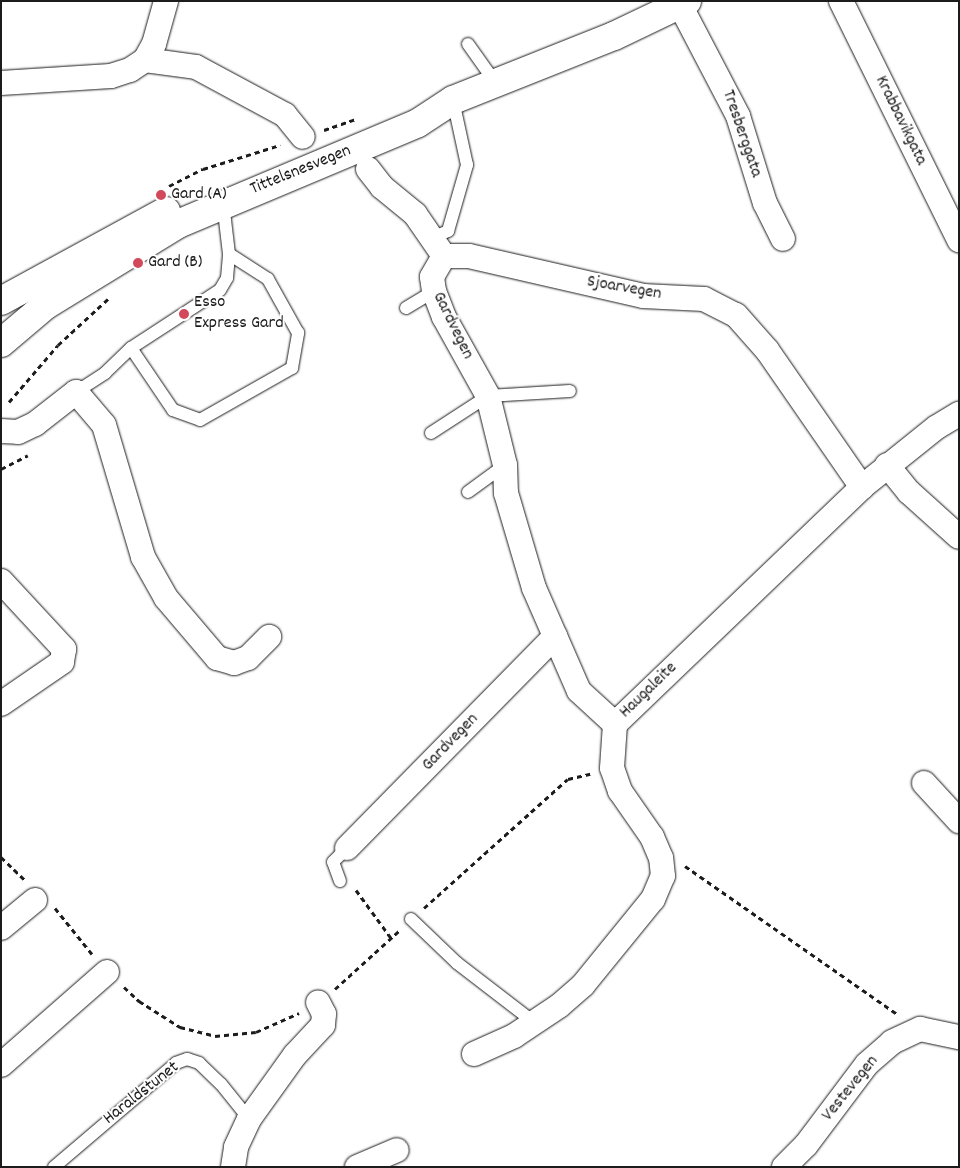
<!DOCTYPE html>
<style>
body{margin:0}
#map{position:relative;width:960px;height:1168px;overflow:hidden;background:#fff;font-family:Dekko,sans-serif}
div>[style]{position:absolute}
.path>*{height:3px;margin-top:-1.5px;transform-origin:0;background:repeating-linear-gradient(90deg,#1c1c1c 0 5px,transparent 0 9px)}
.roads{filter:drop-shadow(0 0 1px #1c1c1c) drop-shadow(0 0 1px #1c1c1c)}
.lane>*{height:12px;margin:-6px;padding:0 6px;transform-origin:6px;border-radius:6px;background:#fff}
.street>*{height:24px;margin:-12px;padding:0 12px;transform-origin:12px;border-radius:12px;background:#fff}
.primary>*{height:28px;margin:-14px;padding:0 14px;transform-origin:14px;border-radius:14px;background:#fff}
.dots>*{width:14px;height:14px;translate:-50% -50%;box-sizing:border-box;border:2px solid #fff;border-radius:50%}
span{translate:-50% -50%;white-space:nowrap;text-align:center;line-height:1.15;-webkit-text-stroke:4px #fff;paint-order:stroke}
.street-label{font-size:18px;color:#1c1c1c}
.poi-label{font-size:18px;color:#1c1c1c}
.left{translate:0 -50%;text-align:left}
.frame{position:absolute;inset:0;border:2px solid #1c1c1c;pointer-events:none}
</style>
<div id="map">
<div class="path">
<div style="left:324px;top:130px;width:34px;rotate:-19deg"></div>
<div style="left:169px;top:186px;width:38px;rotate:-27deg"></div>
<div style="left:203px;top:169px;width:81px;rotate:-17.3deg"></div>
<div style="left:9px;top:402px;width:75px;rotate:-49.3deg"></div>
<div style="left:58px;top:345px;width:68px;rotate:-42.6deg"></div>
<div style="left:1px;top:469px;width:30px;rotate:-27deg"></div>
<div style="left:1px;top:857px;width:33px;rotate:44deg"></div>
<div style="left:685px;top:866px;width:259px;rotate:34.9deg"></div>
<div style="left:356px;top:890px;width:59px;rotate:53.9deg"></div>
<div style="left:55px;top:908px;width:59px;rotate:51.2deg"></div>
<div style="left:424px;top:908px;width:193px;rotate:-41.9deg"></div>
<div style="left:568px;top:779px;width:23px;rotate:-13deg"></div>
<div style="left:124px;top:987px;width:21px;rotate:43deg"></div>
<div style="left:139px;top:1001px;width:49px;rotate:32.4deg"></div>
<div style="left:180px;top:1027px;width:36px;rotate:14deg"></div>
<div style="left:215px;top:1036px;width:41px;rotate:-5.6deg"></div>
<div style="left:256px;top:1032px;width:47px;rotate:-23.8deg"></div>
<div style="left:335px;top:989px;width:86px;rotate:-42.2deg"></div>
</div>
<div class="roads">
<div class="lane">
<div style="left:468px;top:44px;width:47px;rotate:54.6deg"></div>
<div style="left:430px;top:239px;width:20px;rotate:-24deg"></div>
<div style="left:448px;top:231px;width:69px;rotate:-73.9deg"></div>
<div style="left:467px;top:165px;width:66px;rotate:-102.2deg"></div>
<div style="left:406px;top:308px;width:33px;rotate:-31deg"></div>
<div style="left:131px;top:348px;width:75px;rotate:55.9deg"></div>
<div style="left:173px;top:410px;width:29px;rotate:20deg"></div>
<div style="left:200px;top:420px;width:106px;rotate:-29.5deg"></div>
<div style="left:292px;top:368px;width:36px;rotate:-80deg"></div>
<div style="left:298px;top:333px;width:62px;rotate:-119.1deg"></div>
<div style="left:268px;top:279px;width:46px;rotate:-147.3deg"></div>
<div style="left:76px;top:392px;width:35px;rotate:-33deg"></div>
<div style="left:105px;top:373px;width:36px;rotate:-44deg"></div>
<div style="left:131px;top:348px;width:106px;rotate:-33.1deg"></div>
<div style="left:220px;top:290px;width:14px;rotate:-60deg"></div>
<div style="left:227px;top:278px;width:24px;rotate:-85deg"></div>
<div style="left:229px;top:254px;width:51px;rotate:-96.7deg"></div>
<div style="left:431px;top:433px;width:68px;rotate:-33deg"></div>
<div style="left:488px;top:396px;width:82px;rotate:-3.5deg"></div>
<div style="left:468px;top:492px;width:46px;rotate:-36.1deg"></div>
<div style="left:340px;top:881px;width:20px;rotate:-110deg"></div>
<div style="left:333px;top:862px;width:20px;rotate:-45deg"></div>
<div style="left:411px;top:919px;width:64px;rotate:43.7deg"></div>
<div style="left:457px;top:963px;width:98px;rotate:37.6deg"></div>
<div style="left:54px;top:1167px;width:160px;rotate:-40.4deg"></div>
<div style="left:176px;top:1063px;width:12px;rotate:-20deg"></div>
<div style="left:187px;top:1059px;width:13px;rotate:18deg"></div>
<div style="left:199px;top:1063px;width:30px;rotate:44deg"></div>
<div style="left:221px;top:1084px;width:45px;rotate:51.3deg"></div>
</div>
<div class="street">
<div style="left:678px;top:1px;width:130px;rotate:62.4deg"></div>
<div style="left:738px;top:116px;width:91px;rotate:72.8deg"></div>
<div style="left:765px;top:203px;width:40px;rotate:63.4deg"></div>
<div style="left:841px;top:1px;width:267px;rotate:63.7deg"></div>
<div style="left:145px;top:60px;width:18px;rotate:-61deg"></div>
<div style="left:154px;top:44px;width:45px;rotate:-74.4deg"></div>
<div style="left:1px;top:83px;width:110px;rotate:-3.6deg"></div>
<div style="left:111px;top:76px;width:20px;rotate:-18deg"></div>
<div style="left:130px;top:70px;width:18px;rotate:-34deg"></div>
<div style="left:145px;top:60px;width:51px;rotate:7.8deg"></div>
<div style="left:196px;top:67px;width:101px;rotate:28.3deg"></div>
<div style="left:285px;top:115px;width:28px;rotate:51deg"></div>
<div style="left:368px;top:169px;width:23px;rotate:52deg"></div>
<div style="left:382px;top:187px;width:43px;rotate:39.3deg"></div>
<div style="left:415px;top:214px;width:51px;rotate:55.4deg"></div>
<div style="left:444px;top:256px;width:25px"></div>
<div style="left:469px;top:256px;width:179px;rotate:12.9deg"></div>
<div style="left:643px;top:296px;width:61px;rotate:2.8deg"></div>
<div style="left:704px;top:299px;width:36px;rotate:27deg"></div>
<div style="left:736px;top:315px;width:47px;rotate:48.5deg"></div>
<div style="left:767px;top:350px;width:167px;rotate:55.3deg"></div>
<div style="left:444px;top:256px;width:24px;rotate:120deg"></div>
<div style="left:432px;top:277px;width:14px;rotate:82deg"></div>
<div style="left:434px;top:291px;width:28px;rotate:69deg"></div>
<div style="left:444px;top:317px;width:90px;rotate:60.9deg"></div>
<div style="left:488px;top:396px;width:71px;rotate:76.2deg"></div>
<div style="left:505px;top:465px;width:28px;rotate:88deg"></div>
<div style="left:506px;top:493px;width:99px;rotate:73.6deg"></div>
<div style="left:534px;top:588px;width:112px;rotate:66.4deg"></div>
<div style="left:579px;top:691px;width:49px;rotate:42.5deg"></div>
<div style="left:1px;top:431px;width:17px;rotate:3deg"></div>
<div style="left:18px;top:432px;width:19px;rotate:-25deg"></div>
<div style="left:35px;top:424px;width:52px;rotate:-38deg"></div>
<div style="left:76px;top:392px;width:43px;rotate:49.7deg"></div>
<div style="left:104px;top:425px;width:138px;rotate:73.5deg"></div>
<div style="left:143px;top:557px;width:47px;rotate:60.7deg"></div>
<div style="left:166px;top:598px;width:79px;rotate:49.6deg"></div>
<div style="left:217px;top:658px;width:18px;rotate:16deg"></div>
<div style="left:234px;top:663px;width:15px;rotate:-20deg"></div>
<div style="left:248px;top:658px;width:30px;rotate:-45deg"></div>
<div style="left:887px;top:465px;width:35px;rotate:51deg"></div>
<div style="left:909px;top:492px;width:67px;rotate:42deg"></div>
<div style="left:1px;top:581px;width:93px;rotate:47.2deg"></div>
<div style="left:64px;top:649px;width:13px;rotate:99deg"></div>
<div style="left:62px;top:662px;width:74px;rotate:145.5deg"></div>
<div style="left:924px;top:783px;width:52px;rotate:47.4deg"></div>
<div style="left:347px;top:848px;width:297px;rotate:-45.5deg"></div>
<div style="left:1px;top:928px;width:44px;rotate:-39.5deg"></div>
<div style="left:474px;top:1054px;width:44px;rotate:-24.2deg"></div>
<div style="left:514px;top:1036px;width:54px;rotate:-33.7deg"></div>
<div style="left:559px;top:1006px;width:32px;rotate:-41deg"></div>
<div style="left:583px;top:985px;width:111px;rotate:-50.9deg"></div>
<div style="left:653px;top:899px;width:25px;rotate:-67deg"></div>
<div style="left:663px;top:876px;width:18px;rotate:-96deg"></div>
<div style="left:661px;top:858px;width:23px;rotate:-113deg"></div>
<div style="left:652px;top:837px;width:56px;rotate:-124.8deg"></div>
<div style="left:620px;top:791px;width:24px;rotate:-109deg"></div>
<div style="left:612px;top:768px;width:44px;rotate:-86.1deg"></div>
<div style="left:615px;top:724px;width:342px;rotate:-43.8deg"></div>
<div style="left:862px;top:487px;width:96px;rotate:-38.7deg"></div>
<div style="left:937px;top:427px;width:26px;rotate:-31deg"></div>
<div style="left:1px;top:1065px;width:141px;rotate:-41.3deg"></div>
<div style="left:233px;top:1167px;width:20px;rotate:-81deg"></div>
<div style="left:236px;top:1147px;width:31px;rotate:-65deg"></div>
<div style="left:249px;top:1119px;width:79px;rotate:-54.3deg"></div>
<div style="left:295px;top:1055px;width:41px;rotate:-47deg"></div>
<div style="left:323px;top:1025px;width:11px;rotate:-85deg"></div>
<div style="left:324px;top:1014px;width:13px;rotate:-117deg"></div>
<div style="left:357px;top:1167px;width:43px;rotate:-23deg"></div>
<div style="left:784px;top:1167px;width:31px;rotate:-45deg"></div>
<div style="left:806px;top:1145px;width:101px;rotate:-53deg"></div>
<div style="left:867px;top:1064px;width:33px;rotate:-41deg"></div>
<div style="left:892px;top:1042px;width:31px;rotate:-25deg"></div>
<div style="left:920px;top:1029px;width:40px;rotate:12deg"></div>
</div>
<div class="primary">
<div style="left:1px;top:301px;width:188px;rotate:-28.6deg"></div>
<div style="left:1px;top:343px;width:59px;rotate:-40.2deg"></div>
<div style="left:46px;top:305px;width:155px;rotate:-31.5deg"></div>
<div style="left:178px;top:224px;width:260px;rotate:-22.8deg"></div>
<div style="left:418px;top:123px;width:42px;rotate:-33.3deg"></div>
<div style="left:453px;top:100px;width:173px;rotate:-21.7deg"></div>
<div style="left:614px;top:36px;width:81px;rotate:-25.6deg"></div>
</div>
</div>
<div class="dots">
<div style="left:161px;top:195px;background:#d1495b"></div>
<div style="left:138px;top:263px;background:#d1495b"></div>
<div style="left:184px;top:314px;background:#d1495b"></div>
</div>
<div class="street-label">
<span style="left:900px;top:121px;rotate:64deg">Krabbavikgata</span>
<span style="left:741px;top:134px;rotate:71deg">Tresberggata</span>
<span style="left:301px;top:171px;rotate:-22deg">Tittelsnesvegen</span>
<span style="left:624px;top:289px;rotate:10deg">Sjoarvegen</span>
<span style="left:452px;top:326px;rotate:64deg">Gardvegen</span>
<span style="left:649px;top:691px;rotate:-44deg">Haugaleite</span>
<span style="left:451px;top:743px;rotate:-46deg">Gardvegen</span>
<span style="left:851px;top:1089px;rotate:-51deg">Vestevegen</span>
<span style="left:142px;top:1094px;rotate:-38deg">Haraldstunet</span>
</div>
<div class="poi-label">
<span class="left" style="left:171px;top:195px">Gard (A)</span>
<span class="left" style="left:148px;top:263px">Gard (B)</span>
<span class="left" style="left:194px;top:314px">Esso<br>Express Gard</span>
</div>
<div class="frame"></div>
</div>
